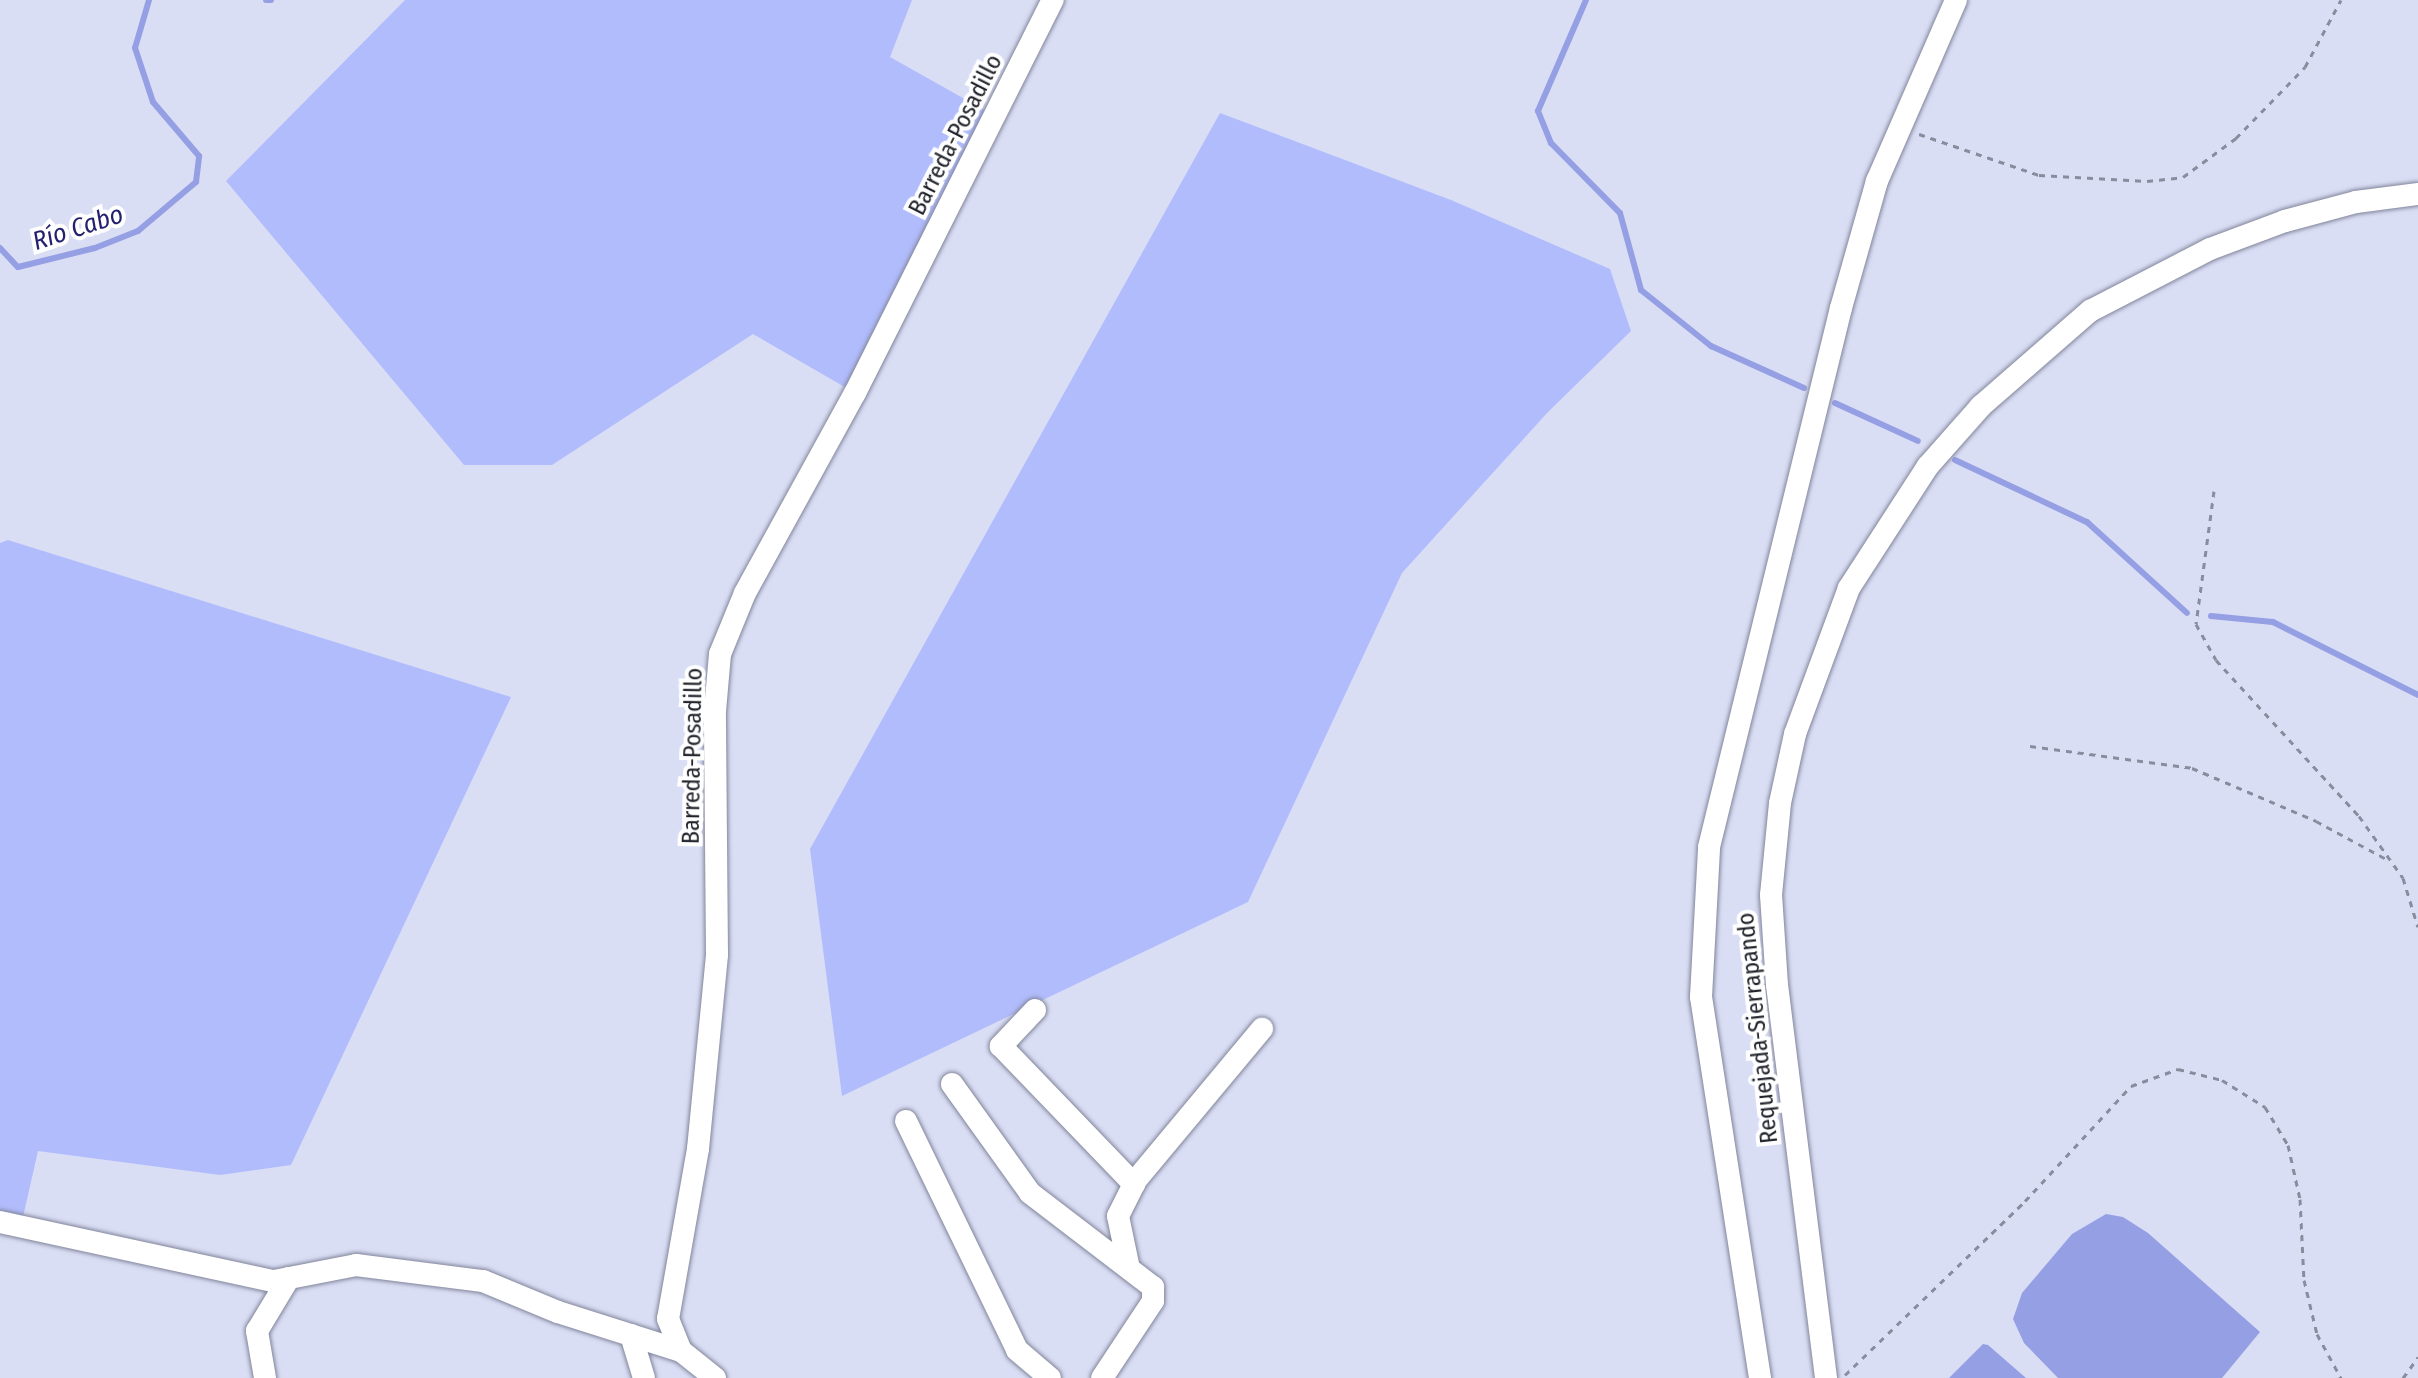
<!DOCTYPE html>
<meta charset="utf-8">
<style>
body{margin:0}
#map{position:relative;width:2418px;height:1378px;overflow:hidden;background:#dadef5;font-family:"Fira Sans Condensed",sans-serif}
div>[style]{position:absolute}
.green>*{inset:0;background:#b1bcfc}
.water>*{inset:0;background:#959fe4}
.stream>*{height:6px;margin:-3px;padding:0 3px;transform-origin:3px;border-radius:3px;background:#959fe4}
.path>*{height:3px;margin-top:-1.5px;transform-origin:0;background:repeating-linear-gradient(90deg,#898c9d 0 6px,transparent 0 12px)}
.roads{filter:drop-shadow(0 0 2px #81859a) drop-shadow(0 0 2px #81859a)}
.minor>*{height:22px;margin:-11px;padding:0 11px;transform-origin:11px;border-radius:11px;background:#fff}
span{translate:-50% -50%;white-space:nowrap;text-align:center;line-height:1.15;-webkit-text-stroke:8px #fff;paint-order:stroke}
.street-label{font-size:24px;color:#20222a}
.water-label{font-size:26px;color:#23216f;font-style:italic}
</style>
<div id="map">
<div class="green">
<div style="clip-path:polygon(405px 0,912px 0,890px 57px,995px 116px,855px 393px,753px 334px,552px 465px,464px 465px,226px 181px)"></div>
<div style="clip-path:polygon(1220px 113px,1451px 200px,1610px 269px,1631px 331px,1547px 413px,1402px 573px,1248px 902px,842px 1096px,810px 849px)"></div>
<div style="clip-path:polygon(8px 540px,511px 697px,291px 1165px,220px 1175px,38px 1151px,23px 1217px,0 1212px,0 543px)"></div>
</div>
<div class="water">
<div style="clip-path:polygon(2106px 1214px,2123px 1217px,2148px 1233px,2260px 1332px,2222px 1378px,2058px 1378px,2024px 1343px,2013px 1319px,2022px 1293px,2072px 1234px)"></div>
<div style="clip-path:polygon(1983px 1344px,1988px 1345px,2026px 1378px,1949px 1378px)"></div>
</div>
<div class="stream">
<div style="left:266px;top:0;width:5px"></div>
<div style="left:1586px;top:0;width:121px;rotate:113.4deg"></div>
<div style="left:1538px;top:111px;width:35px;rotate:68deg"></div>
<div style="left:1551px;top:143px;width:98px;rotate:45.4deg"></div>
<div style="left:1620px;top:213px;width:80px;rotate:74.7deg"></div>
<div style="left:1641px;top:290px;width:90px;rotate:38.7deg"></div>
<div style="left:1711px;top:346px;width:102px;rotate:24.3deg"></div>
<div style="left:0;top:248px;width:26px;rotate:47deg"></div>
<div style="left:18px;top:267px;width:79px;rotate:-13.9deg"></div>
<div style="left:95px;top:248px;width:46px;rotate:-21.6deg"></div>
<div style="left:138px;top:231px;width:76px;rotate:-40.2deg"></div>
<div style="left:196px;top:182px;width:26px;rotate:-83deg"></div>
<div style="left:199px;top:156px;width:71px;rotate:-130.4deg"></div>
<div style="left:153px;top:102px;width:57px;rotate:-108.4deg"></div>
<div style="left:135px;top:48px;width:50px;rotate:-73.7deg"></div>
<div style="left:1835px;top:403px;width:91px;rotate:24.6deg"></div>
<div style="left:1955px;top:460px;width:146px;rotate:25.2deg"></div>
<div style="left:2087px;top:522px;width:135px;rotate:42.3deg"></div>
<div style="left:2211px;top:616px;width:62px;rotate:5.5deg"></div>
<div style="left:2273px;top:622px;width:162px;rotate:26.7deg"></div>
</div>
<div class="path">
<div style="left:1919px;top:134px;width:127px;rotate:18.9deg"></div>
<div style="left:2039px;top:175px;width:108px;rotate:3.2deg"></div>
<div style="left:2147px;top:181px;width:36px;rotate:-6deg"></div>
<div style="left:2183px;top:177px;width:66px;rotate:-36.3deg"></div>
<div style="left:2236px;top:138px;width:99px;rotate:-45.8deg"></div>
<div style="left:2305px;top:67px;width:76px;rotate:-61.8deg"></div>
<div style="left:2214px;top:491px;width:134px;rotate:97.7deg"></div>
<div style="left:2196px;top:624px;width:41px;rotate:60.9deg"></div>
<div style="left:2216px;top:660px;width:212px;rotate:47.5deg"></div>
<div style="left:2359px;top:816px;width:76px;rotate:54.6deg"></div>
<div style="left:2403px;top:878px;width:51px;rotate:73deg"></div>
<div style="left:2030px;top:746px;width:163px;rotate:7.7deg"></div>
<div style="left:2192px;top:768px;width:135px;rotate:23.1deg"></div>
<div style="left:2316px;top:821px;width:82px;rotate:28.4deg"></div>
<div style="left:1845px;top:1375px;width:250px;rotate:-44deg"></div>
<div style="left:2025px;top:1201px;width:156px;rotate:-47.3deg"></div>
<div style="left:2131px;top:1086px;width:50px;rotate:-19.9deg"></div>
<div style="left:2178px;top:1069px;width:45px;rotate:14deg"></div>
<div style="left:2222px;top:1080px;width:51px;rotate:32.1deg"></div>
<div style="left:2265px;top:1107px;width:44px;rotate:58.8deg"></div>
<div style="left:2288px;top:1145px;width:55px;rotate:77.5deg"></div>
<div style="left:2300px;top:1199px;width:81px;rotate:87.2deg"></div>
<div style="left:2304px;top:1280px;width:56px;rotate:76.5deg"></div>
<div style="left:2317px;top:1334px;width:50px;rotate:61.4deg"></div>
<div style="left:2403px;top:1378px;width:26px;rotate:-54deg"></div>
</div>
<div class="roads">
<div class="minor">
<div style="left:1035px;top:1010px;width:50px;rotate:133.4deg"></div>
<div style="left:1001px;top:1046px;width:192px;rotate:46.1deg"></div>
<div style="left:952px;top:1084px;width:134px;rotate:54.4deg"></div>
<div style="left:1030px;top:1193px;width:155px;rotate:37.4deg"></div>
<div style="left:1153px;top:1287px;width:14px;rotate:90deg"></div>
<div style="left:1153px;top:1301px;width:92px;rotate:123.5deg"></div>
<div style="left:906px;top:1121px;width:254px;rotate:64.1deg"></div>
<div style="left:1017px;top:1350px;width:43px;rotate:40.3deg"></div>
<div style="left:0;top:1222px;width:280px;rotate:12.2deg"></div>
<div style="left:274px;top:1281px;width:84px;rotate:-11deg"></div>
<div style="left:356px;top:1265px;width:128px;rotate:7.2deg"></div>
<div style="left:483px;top:1281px;width:81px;rotate:22.5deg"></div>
<div style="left:558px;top:1312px;width:129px;rotate:17.6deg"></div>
<div style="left:1128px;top:1264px;width:49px;rotate:-101.8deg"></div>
<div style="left:1118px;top:1216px;width:40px;rotate:-63.4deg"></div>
<div style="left:1136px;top:1180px;width:197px;rotate:-50.2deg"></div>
<div style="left:631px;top:1335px;width:45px;rotate:73.2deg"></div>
<div style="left:265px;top:1378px;width:48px;rotate:-99.7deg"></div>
<div style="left:257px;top:1331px;width:62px;rotate:-58.9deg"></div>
<div style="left:715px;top:1378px;width:43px;rotate:-141.5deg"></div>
<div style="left:681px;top:1351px;width:35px;rotate:-112deg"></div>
<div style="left:668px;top:1319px;width:173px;rotate:-80deg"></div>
<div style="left:698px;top:1149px;width:196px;rotate:-84.4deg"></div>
<div style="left:717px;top:954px;width:243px;rotate:-90.5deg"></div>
<div style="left:715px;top:711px;width:57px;rotate:-85deg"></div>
<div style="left:720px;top:654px;width:66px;rotate:-67.7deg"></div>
<div style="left:745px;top:593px;width:228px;rotate:-61.2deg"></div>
<div style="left:855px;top:393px;width:440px;rotate:-63.3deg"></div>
<div style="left:1760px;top:1378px;width:386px;rotate:-98.8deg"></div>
<div style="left:1701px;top:997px;width:150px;rotate:-86.9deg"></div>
<div style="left:1709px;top:847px;width:555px;rotate:-76.24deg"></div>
<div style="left:1841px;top:308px;width:132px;rotate:-74.2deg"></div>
<div style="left:1877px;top:181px;width:197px;rotate:-66.4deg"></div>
<div style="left:1826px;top:1378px;width:396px;rotate:-97.1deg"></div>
<div style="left:1777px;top:985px;width:90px;rotate:-93.8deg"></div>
<div style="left:1771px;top:895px;width:92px;rotate:-84.4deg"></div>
<div style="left:1780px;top:803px;width:71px;rotate:-77.7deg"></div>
<div style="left:1795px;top:734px;width:156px;rotate:-69.7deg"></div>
<div style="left:1849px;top:588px;width:145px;rotate:-57.1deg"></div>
<div style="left:1928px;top:466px;width:80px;rotate:-48.5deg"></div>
<div style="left:1981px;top:406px;width:145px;rotate:-41.1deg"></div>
<div style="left:2090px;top:311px;width:135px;rotate:-27.3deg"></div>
<div style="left:2210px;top:249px;width:80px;rotate:-20.5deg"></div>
<div style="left:2285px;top:221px;width:73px;rotate:-15deg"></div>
<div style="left:2356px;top:202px;width:63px;rotate:-7.4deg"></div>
</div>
</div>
<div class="street-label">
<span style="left:956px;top:135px;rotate:-63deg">Barreda-Posadillo</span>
<span style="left:693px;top:756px;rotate:-89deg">Barreda-Posadillo</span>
<span style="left:1758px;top:1028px;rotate:-96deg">Requejada-Sierrapando</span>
</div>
<div class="water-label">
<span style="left:78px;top:228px;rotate:-18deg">Río Cabo</span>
</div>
</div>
